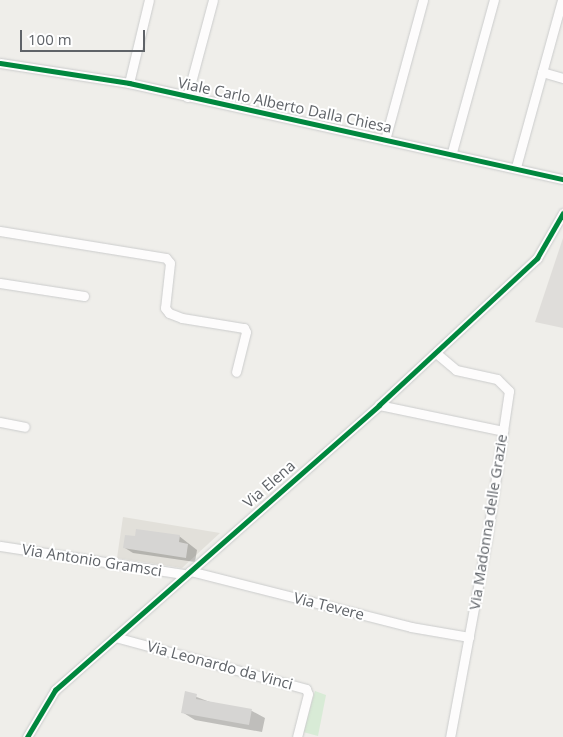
<!DOCTYPE html>
<style>
body{margin:0}
#map{position:relative;width:563px;height:737px;overflow:hidden;background:#efeeea;font-family:"Open Sans",sans-serif}
div>[style]{position:absolute}
.industrial>*{inset:0;background:#dfddda}
.education>*{inset:0;background:#e2e0da}
.green>*{inset:0;background:#d8ebd6}
.shadow>*{inset:0;background:#0003}
.building>*{inset:0;background:#d6d5d3}
.roads{filter:drop-shadow(0 0 1px #cbcccc) drop-shadow(0 0 1px #cbcccc)}
.minor>*{height:9px;margin:-4.5px;padding:0 4.5px;transform-origin:4.5px;border-radius:4.5px;background:#fdfcfc}
.cycleway>*{height:5px;margin:-2.5px;padding:0 2.5px;transform-origin:2.5px;border-radius:2.5px;background:#00873e}
span{translate:-50% -50%;white-space:nowrap;text-align:center;line-height:1.15;-webkit-text-stroke:4px #fff;paint-order:stroke}
.street-label{font-size:15px;color:#5f6368}
.scale{position:absolute;left:20px;top:30px;width:125px;height:22px;box-sizing:border-box;border:2px solid #5f6368;border-top:0;padding-left:6px;font-size:15px;line-height:18px;white-space:nowrap;color:#5f6368;-webkit-text-stroke:4px #fff;paint-order:stroke}
</style>
<div id="map">
<div class="industrial">
<div style="clip-path:polygon(563px 238px,563px 328px,535px 322px)"></div>
</div>
<div class="education">
<div style="clip-path:polygon(123px 517px,220px 533px,182px 568px,117px 558px)"></div>
</div>
<div class="green">
<div style="clip-path:polygon(315px 691px,326px 695px,318px 736px,303px 732px)"></div>
</div>
<div class="shadow">
<div style="clip-path:polygon(179px 536px,197px 550px,195px 562px,133px 553px,125px 548px)"></div>
<div style="clip-path:polygon(186px 693px,210px 702px,252px 711px,265px 718px,262px 732px,195px 720px,182px 712px)"></div>
</div>
<div class="building">
<div style="clip-path:polygon(136px 529px,180px 535px,179px 542px,188px 544px,186px 558px,123px 548px,125px 535px,135px 536px)"></div>
<div style="clip-path:polygon(185px 691px,197px 694px,196px 699px,252px 709px,249px 725px,181px 713px)"></div>
</div>
<div class="roads">
<div class="minor">
<div style="left:0;top:63px;width:131px;rotate:8.8deg"></div>
<div style="left:129px;top:83px;width:444px;rotate:12.5deg"></div>
<div style="left:542px;top:72px;width:22px;rotate:16deg"></div>
<div style="left:129px;top:83px;width:85px;rotate:-76.5deg"></div>
<div style="left:187px;top:97px;width:100px;rotate:-75deg"></div>
<div style="left:385px;top:140px;width:145px;rotate:-74.8deg"></div>
<div style="left:452px;top:152px;width:158px;rotate:-74.6deg"></div>
<div style="left:516px;top:167px;width:173px;rotate:-74.6deg"></div>
<div style="left:0;top:231px;width:168px;rotate:9.2deg"></div>
<div style="left:166px;top:258px;width:6px;rotate:51deg"></div>
<div style="left:170px;top:263px;width:45px;rotate:96.3deg"></div>
<div style="left:165px;top:308px;width:6px;rotate:51deg"></div>
<div style="left:169px;top:313px;width:14px;rotate:21deg"></div>
<div style="left:182px;top:318px;width:63px;rotate:9.2deg"></div>
<div style="left:244px;top:328px;width:4px;rotate:63deg"></div>
<div style="left:246px;top:332px;width:41px;rotate:104deg"></div>
<div style="left:0;top:283px;width:85px;rotate:8.8deg"></div>
<div style="left:436px;top:353px;width:26px;rotate:40deg"></div>
<div style="left:456px;top:370px;width:42px;rotate:12.4deg"></div>
<div style="left:497px;top:379px;width:17px;rotate:45deg"></div>
<div style="left:509px;top:391px;width:149px;rotate:98.5deg"></div>
<div style="left:487px;top:538px;width:202px;rotate:100.5deg"></div>
<div style="left:379px;top:405px;width:127px;rotate:11.8deg"></div>
<div style="left:0;top:422px;width:25px;rotate:11deg"></div>
<div style="left:0;top:546px;width:186px;rotate:8.7deg"></div>
<div style="left:190px;top:571px;width:228px;rotate:14.2deg"></div>
<div style="left:411px;top:627px;width:59px;rotate:9.8deg"></div>
<div style="left:115px;top:637px;width:198px;rotate:15.2deg"></div>
<div style="left:306px;top:689px;width:5px;rotate:68deg"></div>
<div style="left:308px;top:694px;width:44px;rotate:104.3deg"></div>
<div style="left:27px;top:737px;width:55px;rotate:-59.2deg"></div>
<div style="left:55px;top:690px;width:432px;rotate:-41.3deg"></div>
<div style="left:379px;top:405px;width:216px;rotate:-42.9deg"></div>
<div style="left:537px;top:258px;width:52px;rotate:-60deg"></div>
</div>
</div>
<div class="cycleway">
<div style="left:0;top:63px;width:131px;rotate:8.8deg"></div>
<div style="left:129px;top:83px;width:444px;rotate:12.5deg"></div>
<div style="left:27px;top:737px;width:55px;rotate:-59.2deg"></div>
<div style="left:55px;top:690px;width:432px;rotate:-41.3deg"></div>
<div style="left:379px;top:405px;width:216px;rotate:-42.9deg"></div>
<div style="left:537px;top:258px;width:52px;rotate:-60deg"></div>
</div>
<div class="street-label">
<span style="left:285px;top:105px;rotate:12deg">Viale Carlo Alberto Dalla Chiesa</span>
<span style="left:269px;top:484px;rotate:-41deg">Via Elena</span>
<span style="left:488px;top:522px;rotate:-81deg">Via Madonna delle Grazie</span>
<span style="left:92px;top:560px;rotate:9deg">Via Antonio Gramsci</span>
<span style="left:329px;top:606px;rotate:14deg">Via Tevere</span>
<span style="left:220px;top:665px;rotate:15deg">Via Leonardo da Vinci</span>
</div>
<div class="scale">100 m</div>
</div>
